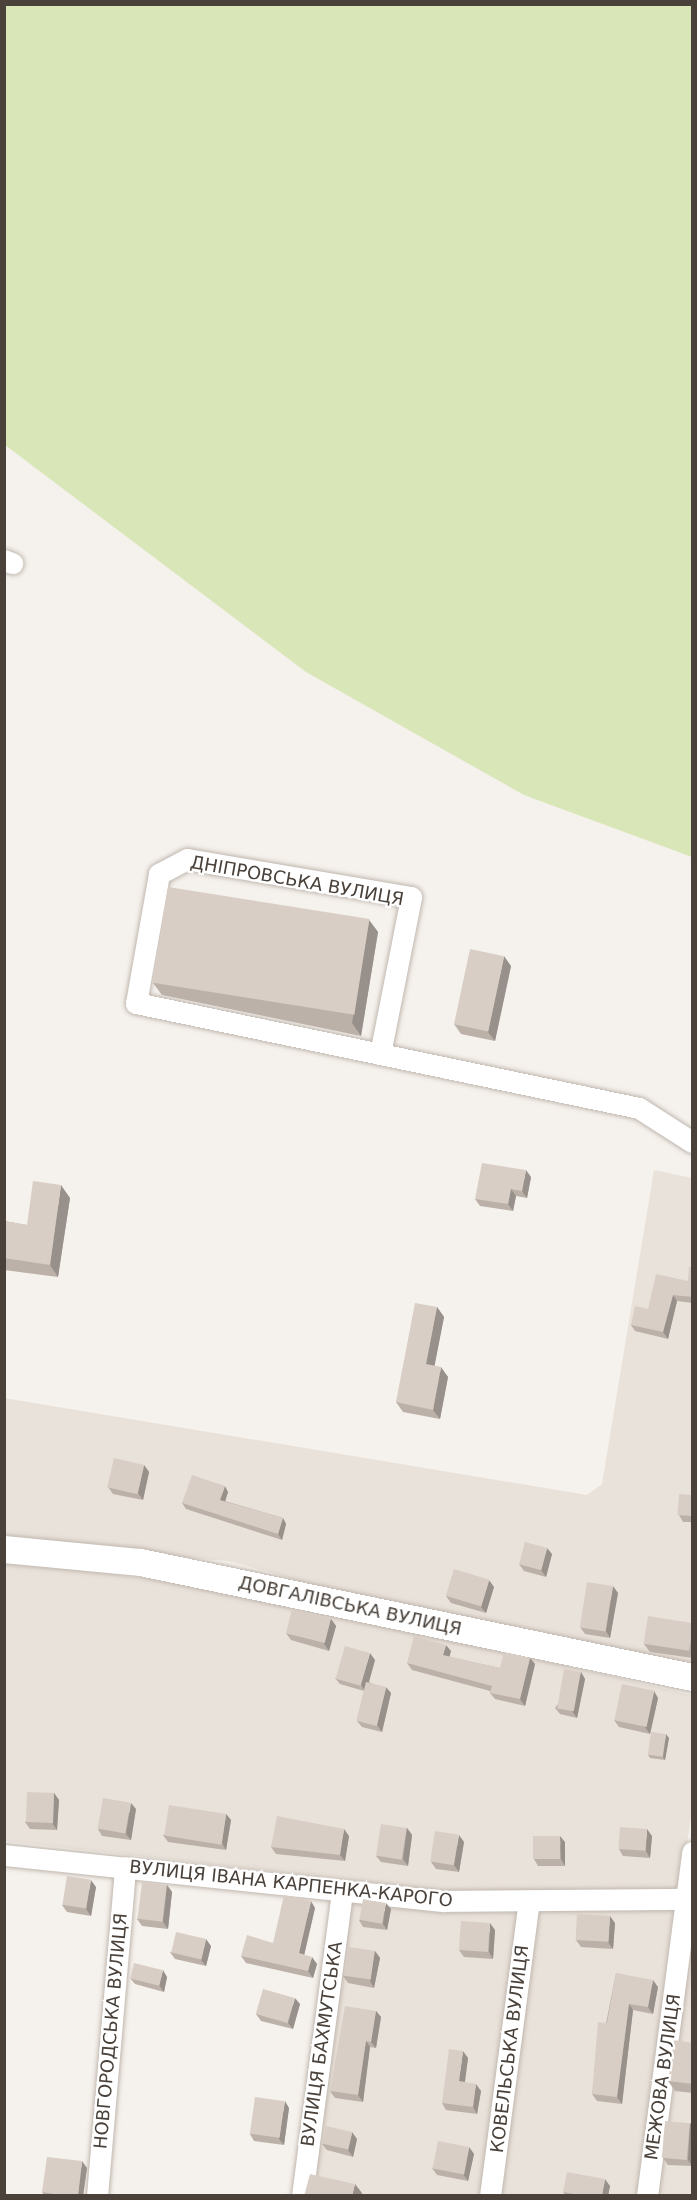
<!DOCTYPE html>
<meta charset="utf-8">
<style>
body{margin:0}
#map{position:relative;width:697px;height:2200px;overflow:hidden;background:#f5f1ec;font-family:"DejaVu Sans",sans-serif}
div>[style]{position:absolute}
.residential>*{inset:0;background:#e9e2da}
.green>*{inset:0;background:#d9e6b7}
.roads{filter:drop-shadow(0 0 2px #c0b7af) drop-shadow(0 0 2px #c0b7af)}
.minor>*{height:21px;margin:-10.5px;padding:0 10.5px;transform-origin:10.5px;border-radius:10.5px;background:#fff}
.tertiary>*{height:27px;margin:-13.5px;padding:0 13.5px;transform-origin:13.5px;border-radius:13.5px;background:#fff}
.wall>*{inset:0;background:#bbb1a9}
.shaded-wall>*{inset:0;background:#98908a}
.building>*{inset:0;background:#d9cec5;transform-origin:0 0}
span{translate:-50% -50%;white-space:nowrap;text-align:center;line-height:1.15;-webkit-text-stroke:4.5px #fff;paint-order:stroke}
.street-label{font-size:18px;color:#49413a}
.frame{position:absolute;inset:0;border:6px solid #49413a;pointer-events:none}
</style>
<div id="map">
<div class="residential">
<div style="clip-path:polygon(654px 1170px,692px 1178px,692px 1668px,364px 1599px,229px 1561px,5px 1544px,4px 1398px,587px 1495px,602px 1484px)"></div>
<div style="clip-path:polygon(4px 1561px,232px 1589px,692px 1695px,692px 1810px,681px 1883px,676px 1890px,459px 1892px,5px 1841px)"></div>
<div style="clip-path:polygon(368px 1900px,521px 1911px,485px 2195px,305px 2196px,351px 1903px)"></div>
<div style="clip-path:polygon(692px 1901px,692px 2195px,655px 2195px)"></div>
<div style="clip-path:polygon(539px 1905px,674px 1909px,637px 2195px,496px 2196px)"></div>
</div>
<div class="green">
<div style="clip-path:polygon(5px 4px,692px 5px,692px 857px,524px 795px,306px 672px,5px 445px)"></div>
</div>
<div class="roads">
<div class="minor">
<div style="left:4px;top:560px;width:9px;rotate:21deg"></div>
<div style="left:380px;top:1054px;width:160px;rotate:-78.8deg"></div>
<div style="left:411px;top:897px;width:227px;rotate:-170.4deg"></div>
<div style="left:187px;top:859px;width:32px;rotate:152deg"></div>
<div style="left:159px;top:874px;width:131px;rotate:100.1deg"></div>
<div style="left:136px;top:1003px;width:514px;rotate:11.79deg"></div>
<div style="left:639px;top:1108px;width:63px;rotate:32.7deg"></div>
<div style="left:4px;top:1855px;width:442px;rotate:6deg"></div>
<div style="left:444px;top:1901px;width:243px;rotate:-0.5deg"></div>
<div style="left:97px;top:2196px;width:330px;rotate:-85.1deg"></div>
<div style="left:302px;top:2196px;width:307px;rotate:-82.5deg"></div>
<div style="left:490px;top:2196px;width:298px;rotate:-82.5deg"></div>
<div style="left:647px;top:2196px;width:347px;rotate:-82.5deg"></div>
</div>
<div class="tertiary">
<div style="left:4px;top:1549px;width:137px;rotate:5.5deg"></div>
<div style="left:140px;top:1562px;width:564px;rotate:11.77deg"></div>
</div>
</div>
<div class="wall">
<div style="clip-path:polygon(369px 920px,378px 932px,361px 1036px,162px 995px,153px 983px)"></div>
<div style="clip-path:polygon(511px 966px,495px 1041px,461px 1034px,454px 1024px)"></div>
<div style="clip-path:polygon(531px 1177px,527px 1198px,516px 1196px,513px 1211px,480px 1206px,475px 1199px)"></div>
<div style="clip-path:polygon(70px 1198px,58px 1277px,4px 1270px,4px 1221px,27px 1225px)"></div>
<div style="clip-path:polygon(693px 1267px,693px 1303px,677px 1301px,668px 1339px,635px 1331px,631px 1325px,648px 1309px,688px 1281px)"></div>
<div style="clip-path:polygon(437px 1307px,444px 1317px,434px 1366px,448px 1377px,440px 1419px,403px 1412px,396px 1402px)"></div>
<div style="clip-path:polygon(144px 1465px,149px 1472px,143px 1500px,113px 1494px,108px 1487px)"></div>
<div style="clip-path:polygon(228px 1492px,225px 1501px,283px 1518px,286px 1524px,282px 1540px,186px 1509px,182px 1503px)"></div>
<div style="clip-path:polygon(693px 1495px,693px 1522px,683px 1522px,679px 1515px)"></div>
<div style="clip-path:polygon(552px 1554px,546px 1577px,524px 1571px,519px 1564px)"></div>
<div style="clip-path:polygon(494px 1587px,486px 1613px,451px 1603px,446px 1596px)"></div>
<div style="clip-path:polygon(618px 1593px,610px 1638px,585px 1634px,580px 1627px)"></div>
<div style="clip-path:polygon(331px 1619px,336px 1626px,329px 1651px,291px 1640px,286px 1633px)"></div>
<div style="clip-path:polygon(693px 1623px,693px 1658px,650px 1652px,644px 1644px)"></div>
<div style="clip-path:polygon(451px 1651px,449px 1657px,500px 1668px,530px 1658px,535px 1664px,525px 1706px,495px 1699px,490px 1693px,490px 1691px,412px 1670px,407px 1663px)"></div>
<div style="clip-path:polygon(375px 1660px,369px 1682px,391px 1693px,382px 1732px,362px 1727px,357px 1721px,364px 1691px,340px 1684px,335px 1678px)"></div>
<div style="clip-path:polygon(581px 1672px,585px 1679px,577px 1718px,560px 1714px,555px 1708px)"></div>
<div style="clip-path:polygon(658px 1698px,650px 1734px,619px 1727px,614px 1720px)"></div>
<div style="clip-path:polygon(669px 1738px,665px 1760px,650px 1758px,648px 1755px)"></div>
<div style="clip-path:polygon(54px 1793px,59px 1800px,57px 1830px,30px 1829px,25px 1822px)"></div>
<div style="clip-path:polygon(136px 1809px,131px 1840px,102px 1836px,98px 1829px)"></div>
<div style="clip-path:polygon(226px 1814px,231px 1820px,226px 1850px,168px 1842px,163px 1835px)"></div>
<div style="clip-path:polygon(407px 1828px,412px 1835px,408px 1866px,381px 1862px,376px 1856px)"></div>
<div style="clip-path:polygon(349px 1836px,345px 1861px,276px 1854px,271px 1847px)"></div>
<div style="clip-path:polygon(652px 1836px,650px 1858px,623px 1856px,619px 1849px)"></div>
<div style="clip-path:polygon(464px 1842px,459px 1872px,436px 1869px,431px 1862px)"></div>
<div style="clip-path:polygon(565px 1842px,565px 1866px,538px 1866px,534px 1859px)"></div>
<div style="clip-path:polygon(167px 1885px,172px 1892px,168px 1929px,142px 1926px,137px 1919px)"></div>
<div style="clip-path:polygon(96px 1887px,91px 1916px,67px 1912px,62px 1905px)"></div>
<div style="clip-path:polygon(315px 1908px,304px 1955px,317px 1964px,313px 1978px,246px 1963px,241px 1956px,273px 1943px)"></div>
<div style="clip-path:polygon(391px 1909px,387px 1930px,363px 1927px,359px 1920px)"></div>
<div style="clip-path:polygon(615px 1923px,613px 1949px,581px 1947px,576px 1940px)"></div>
<div style="clip-path:polygon(495px 1930px,493px 1959px,464px 1957px,459px 1950px)"></div>
<div style="clip-path:polygon(211px 1946px,206px 1966px,175px 1959px,170px 1952px)"></div>
<div style="clip-path:polygon(375px 1951px,380px 1958px,374px 1988px,348px 1983px,343px 1976px)"></div>
<div style="clip-path:polygon(616px 1973px,658px 1987px,653px 2014px,633px 2010px,622px 2104px,597px 2101px,592px 2094px)"></div>
<div style="clip-path:polygon(167px 1977px,164px 1992px,135px 1984px,130px 1978px)"></div>
<div style="clip-path:polygon(300px 2004px,293px 2029px,261px 2021px,256px 2014px)"></div>
<div style="clip-path:polygon(376px 2011px,381px 2017px,376px 2048px,370px 2047px,363px 2102px,335px 2098px,330px 2091px)"></div>
<div style="clip-path:polygon(693px 2043px,693px 2093px,675px 2091px,668px 2081px)"></div>
<div style="clip-path:polygon(468px 2058px,465px 2082px,481px 2091px,477px 2114px,446px 2110px,442px 2103px)"></div>
<div style="clip-path:polygon(289px 2108px,284px 2145px,254px 2141px,250px 2134px)"></div>
<div style="clip-path:polygon(690px 2123px,693px 2127px,692px 2166px,668px 2165px,663px 2158px)"></div>
<div style="clip-path:polygon(357px 2139px,353px 2157px,327px 2150px,322px 2144px)"></div>
<div style="clip-path:polygon(469px 2147px,474px 2154px,468px 2181px,437px 2175px,432px 2168px)"></div>
<div style="clip-path:polygon(87px 2168px,83px 2196px,45px 2196px,42px 2192px)"></div>
<div style="clip-path:polygon(610px 2186px,608px 2196px,566px 2196px,563px 2192px)"></div>
</div>
<div class="shaded-wall">
<div style="clip-path:polygon(369px 920px,378px 932px,361px 1036px,352px 1023px)"></div>
<div style="clip-path:polygon(504px 956px,511px 966px,495px 1041px,488px 1032px)"></div>
<div style="clip-path:polygon(526px 1170px,531px 1177px,527px 1198px,522px 1191px)"></div>
<div style="clip-path:polygon(61px 1185px,70px 1198px,58px 1277px,50px 1265px)"></div>
<div style="clip-path:polygon(511px 1189px,516px 1196px,513px 1211px,508px 1204px)"></div>
<div style="clip-path:polygon(673px 1295px,677px 1301px,668px 1339px,663px 1332px)"></div>
<div style="clip-path:polygon(437px 1307px,444px 1317px,433px 1374px,426px 1364px)"></div>
<div style="clip-path:polygon(441px 1367px,448px 1377px,440px 1419px,433px 1410px)"></div>
<div style="clip-path:polygon(144px 1465px,149px 1472px,143px 1500px,138px 1493px)"></div>
<div style="clip-path:polygon(225px 1486px,228px 1492px,224px 1505px,220px 1500px)"></div>
<div style="clip-path:polygon(283px 1518px,286px 1524px,282px 1540px,278px 1534px)"></div>
<div style="clip-path:polygon(547px 1548px,552px 1554px,546px 1577px,541px 1570px)"></div>
<div style="clip-path:polygon(489px 1580px,494px 1587px,486px 1613px,481px 1607px)"></div>
<div style="clip-path:polygon(613px 1586px,618px 1593px,610px 1638px,606px 1631px)"></div>
<div style="clip-path:polygon(331px 1619px,336px 1626px,329px 1651px,324px 1644px)"></div>
<div style="clip-path:polygon(446px 1645px,451px 1651px,448px 1662px,443px 1655px)"></div>
<div style="clip-path:polygon(370px 1653px,375px 1660px,366px 1692px,361px 1685px)"></div>
<div style="clip-path:polygon(530px 1658px,535px 1664px,525px 1706px,520px 1699px)"></div>
<div style="clip-path:polygon(581px 1672px,585px 1679px,577px 1718px,572px 1711px)"></div>
<div style="clip-path:polygon(386px 1687px,391px 1693px,382px 1732px,377px 1725px)"></div>
<div style="clip-path:polygon(654px 1691px,658px 1698px,650px 1734px,645px 1727px)"></div>
<div style="clip-path:polygon(666px 1734px,669px 1738px,665px 1760px,663px 1757px)"></div>
<div style="clip-path:polygon(54px 1793px,59px 1800px,57px 1830px,53px 1824px)"></div>
<div style="clip-path:polygon(131px 1803px,136px 1809px,131px 1840px,126px 1834px)"></div>
<div style="clip-path:polygon(226px 1814px,231px 1820px,226px 1850px,222px 1843px)"></div>
<div style="clip-path:polygon(407px 1828px,412px 1835px,408px 1866px,403px 1859px)"></div>
<div style="clip-path:polygon(344px 1829px,349px 1836px,345px 1861px,340px 1855px)"></div>
<div style="clip-path:polygon(647px 1829px,652px 1836px,650px 1858px,646px 1851px)"></div>
<div style="clip-path:polygon(459px 1835px,464px 1842px,459px 1872px,454px 1865px)"></div>
<div style="clip-path:polygon(560px 1836px,565px 1842px,565px 1866px,561px 1859px)"></div>
<div style="clip-path:polygon(91px 1880px,96px 1887px,91px 1916px,86px 1909px)"></div>
<div style="clip-path:polygon(167px 1885px,172px 1892px,168px 1929px,163px 1922px)"></div>
<div style="clip-path:polygon(311px 1901px,315px 1908px,303px 1960px,299px 1953px)"></div>
<div style="clip-path:polygon(386px 1903px,391px 1909px,387px 1930px,383px 1924px)"></div>
<div style="clip-path:polygon(610px 1916px,615px 1923px,613px 1949px,608px 1942px)"></div>
<div style="clip-path:polygon(490px 1923px,495px 1930px,493px 1959px,489px 1952px)"></div>
<div style="clip-path:polygon(206px 1939px,211px 1946px,206px 1966px,201px 1960px)"></div>
<div style="clip-path:polygon(375px 1951px,380px 1958px,374px 1988px,370px 1981px)"></div>
<div style="clip-path:polygon(312px 1957px,317px 1964px,313px 1978px,308px 1971px)"></div>
<div style="clip-path:polygon(163px 1970px,167px 1977px,164px 1992px,159px 1985px)"></div>
<div style="clip-path:polygon(653px 1980px,658px 1987px,653px 2014px,648px 2007px)"></div>
<div style="clip-path:polygon(295px 1998px,300px 2004px,293px 2029px,288px 2023px)"></div>
<div style="clip-path:polygon(629px 2004px,633px 2010px,622px 2104px,617px 2097px)"></div>
<div style="clip-path:polygon(376px 2011px,381px 2017px,376px 2048px,371px 2042px)"></div>
<div style="clip-path:polygon(366px 2041px,370px 2047px,363px 2102px,358px 2095px)"></div>
<div style="clip-path:polygon(463px 2051px,468px 2058px,464px 2088px,459px 2081px)"></div>
<div style="clip-path:polygon(476px 2084px,481px 2091px,477px 2114px,473px 2107px)"></div>
<div style="clip-path:polygon(285px 2101px,289px 2108px,284px 2145px,279px 2139px)"></div>
<div style="clip-path:polygon(690px 2123px,693px 2127px,692px 2166px,688px 2160px)"></div>
<div style="clip-path:polygon(352px 2132px,357px 2139px,353px 2157px,348px 2150px)"></div>
<div style="clip-path:polygon(469px 2147px,474px 2154px,468px 2181px,463px 2174px)"></div>
<div style="clip-path:polygon(82px 2161px,87px 2168px,83px 2196px,78px 2196px)"></div>
<div style="clip-path:polygon(605px 2179px,610px 2186px,608px 2196px,602px 2196px)"></div>
<div style="clip-path:polygon(355px 2184px,362px 2193px,361px 2196px,352px 2196px)"></div>
</div>
<div class="building">
<div style="left:168px;top:887px;width:204px;height:97px;rotate:9deg"></div>
<div style="left:470px;top:949px;width:35px;height:77px;rotate:12deg"></div>
<div style="clip-path:polygon(482px 1163px,526px 1170px,522px 1191px,511px 1189px,508px 1204px,475px 1199px)"></div>
<div style="clip-path:polygon(33px 1181px,61px 1185px,50px 1265px,4px 1258px,4px 1221px,27px 1225px)"></div>
<div style="clip-path:polygon(689px 1267px,693px 1267px,693px 1297px,673px 1295px,663px 1332px,631px 1325px,635px 1306px,648px 1309px,656px 1274px,688px 1281px)"></div>
<div style="clip-path:polygon(415px 1303px,437px 1307px,426px 1364px,441px 1367px,433px 1410px,396px 1402px)"></div>
<div style="left:114px;top:1458px;width:31px;height:30px;rotate:13deg"></div>
<div style="clip-path:polygon(192px 1475px,225px 1486px,220px 1500px,283px 1518px,278px 1534px,182px 1503px)"></div>
<div style="left:679px;top:1494px;width:14px;height:21px;rotate:4deg"></div>
<div style="left:525px;top:1542px;width:23px;height:23px;rotate:15deg"></div>
<div style="left:454px;top:1569px;width:37px;height:28px;rotate:17deg"></div>
<div style="left:587px;top:1582px;width:26px;height:46px;rotate:9deg"></div>
<div style="left:292px;top:1609px;width:40px;height:25px;rotate:14deg"></div>
<div style="left:648px;top:1616px;width:46px;height:28px;rotate:9deg"></div>
<div style="clip-path:polygon(414px 1636px,446px 1645px,443px 1655px,500px 1668px,504px 1652px,530px 1658px,520px 1699px,490px 1693px,492px 1686px,407px 1663px)"></div>
<div style="left:345px;top:1646px;width:26px;height:34px;rotate:16deg"></div>
<div style="left:564px;top:1669px;width:17px;height:40px;rotate:10deg"></div>
<div style="left:366px;top:1682px;width:21px;height:40px;rotate:14deg"></div>
<div style="left:622px;top:1684px;width:33px;height:37px;rotate:12deg"></div>
<div style="left:651px;top:1732px;width:15px;height:23px;rotate:8deg"></div>
<div style="left:27px;top:1792px;width:27px;height:30px;rotate:2deg"></div>
<div style="left:103px;top:1798px;width:28px;height:31px;rotate:10deg"></div>
<div style="left:169px;top:1805px;width:58px;height:31px;rotate:9deg"></div>
<div style="clip-path:polygon(277px 1816px,344px 1829px,340px 1855px,271px 1847px)"></div>
<div style="left:381px;top:1824px;width:26px;height:32px;rotate:9deg"></div>
<div style="left:620px;top:1827px;width:27px;height:22px;rotate:4deg"></div>
<div style="left:435px;top:1831px;width:24px;height:31px;rotate:9deg"></div>
<div style="left:533px;top:1836px;width:27px;height:23px"></div>
<div style="left:67px;top:1876px;width:24px;height:29px;rotate:9deg"></div>
<div style="left:142px;top:1882px;width:25px;height:37px;rotate:7deg"></div>
<div style="clip-path:polygon(284px 1895px,311px 1901px,299px 1953px,312px 1957px,308px 1971px,241px 1956px,247px 1935px,273px 1943px)"></div>
<div style="left:363px;top:1899px;width:23px;height:21px;rotate:10deg"></div>
<div style="left:577px;top:1914px;width:33px;height:26px;rotate:3deg"></div>
<div style="left:461px;top:1921px;width:29px;height:29px;rotate:4deg"></div>
<div style="left:176px;top:1932px;width:31px;height:21px;rotate:13deg"></div>
<div style="left:348px;top:1947px;width:27px;height:29px;rotate:8deg"></div>
<div style="left:134px;top:1963px;width:30px;height:16px;rotate:14deg"></div>
<div style="clip-path:polygon(616px 1973px,653px 1980px,648px 2007px,629px 2004px,617px 2097px,592px 2094px,598px 2022px,607px 2023px)"></div>
<div style="left:263px;top:1989px;width:33px;height:26px;rotate:16deg"></div>
<div style="clip-path:polygon(345px 2006px,376px 2011px,371px 2042px,366px 2041px,358px 2095px,330px 2091px)"></div>
<div style="clip-path:polygon(674px 2040px,693px 2043px,693px 2084px,668px 2081px)"></div>
<div style="clip-path:polygon(449px 2049px,463px 2051px,459px 2081px,476px 2084px,473px 2107px,442px 2103px)"></div>
<div style="left:255px;top:2097px;width:30px;height:37px;rotate:8deg"></div>
<div style="left:665px;top:2121px;width:25px;height:37px;rotate:5deg"></div>
<div style="left:326px;top:2126px;width:27px;height:18px;rotate:13deg"></div>
<div style="left:438px;top:2141px;width:32px;height:28px;rotate:11deg"></div>
<div style="clip-path:polygon(47px 2157px,82px 2161px,78px 2196px,65px 2196px,42px 2192px)"></div>
<div style="clip-path:polygon(567px 2172px,605px 2179px,602px 2196px,585px 2196px,563px 2192px)"></div>
<div style="clip-path:polygon(310px 2174px,355px 2184px,352px 2196px,304px 2196px)"></div>
</div>
<div class="street-label">
<span style="left:297px;top:881px;rotate:10deg">ДНІПРОВСЬКА ВУЛИЦЯ</span>
<span style="left:350px;top:1606px;rotate:12deg">ДОВГАЛІВСЬКА ВУЛИЦЯ</span>
<span style="left:291px;top:1884px;rotate:6deg">ВУЛИЦЯ ІВАНА КАРПЕНКА-КАРОГО</span>
<span style="left:111px;top:2031px;rotate:-85deg">НОВГОРОДСЬКА ВУЛИЦЯ</span>
<span style="left:322px;top:2044px;rotate:-82deg">ВУЛИЦЯ БАХМУТСЬКА</span>
<span style="left:510px;top:2049px;rotate:-83deg">КОВЕЛЬСЬКА ВУЛИЦЯ</span>
<span style="left:663px;top:2077px;rotate:-82deg">МЕЖОВА ВУЛИЦЯ</span>
</div>
<div class="frame"></div>
</div>
